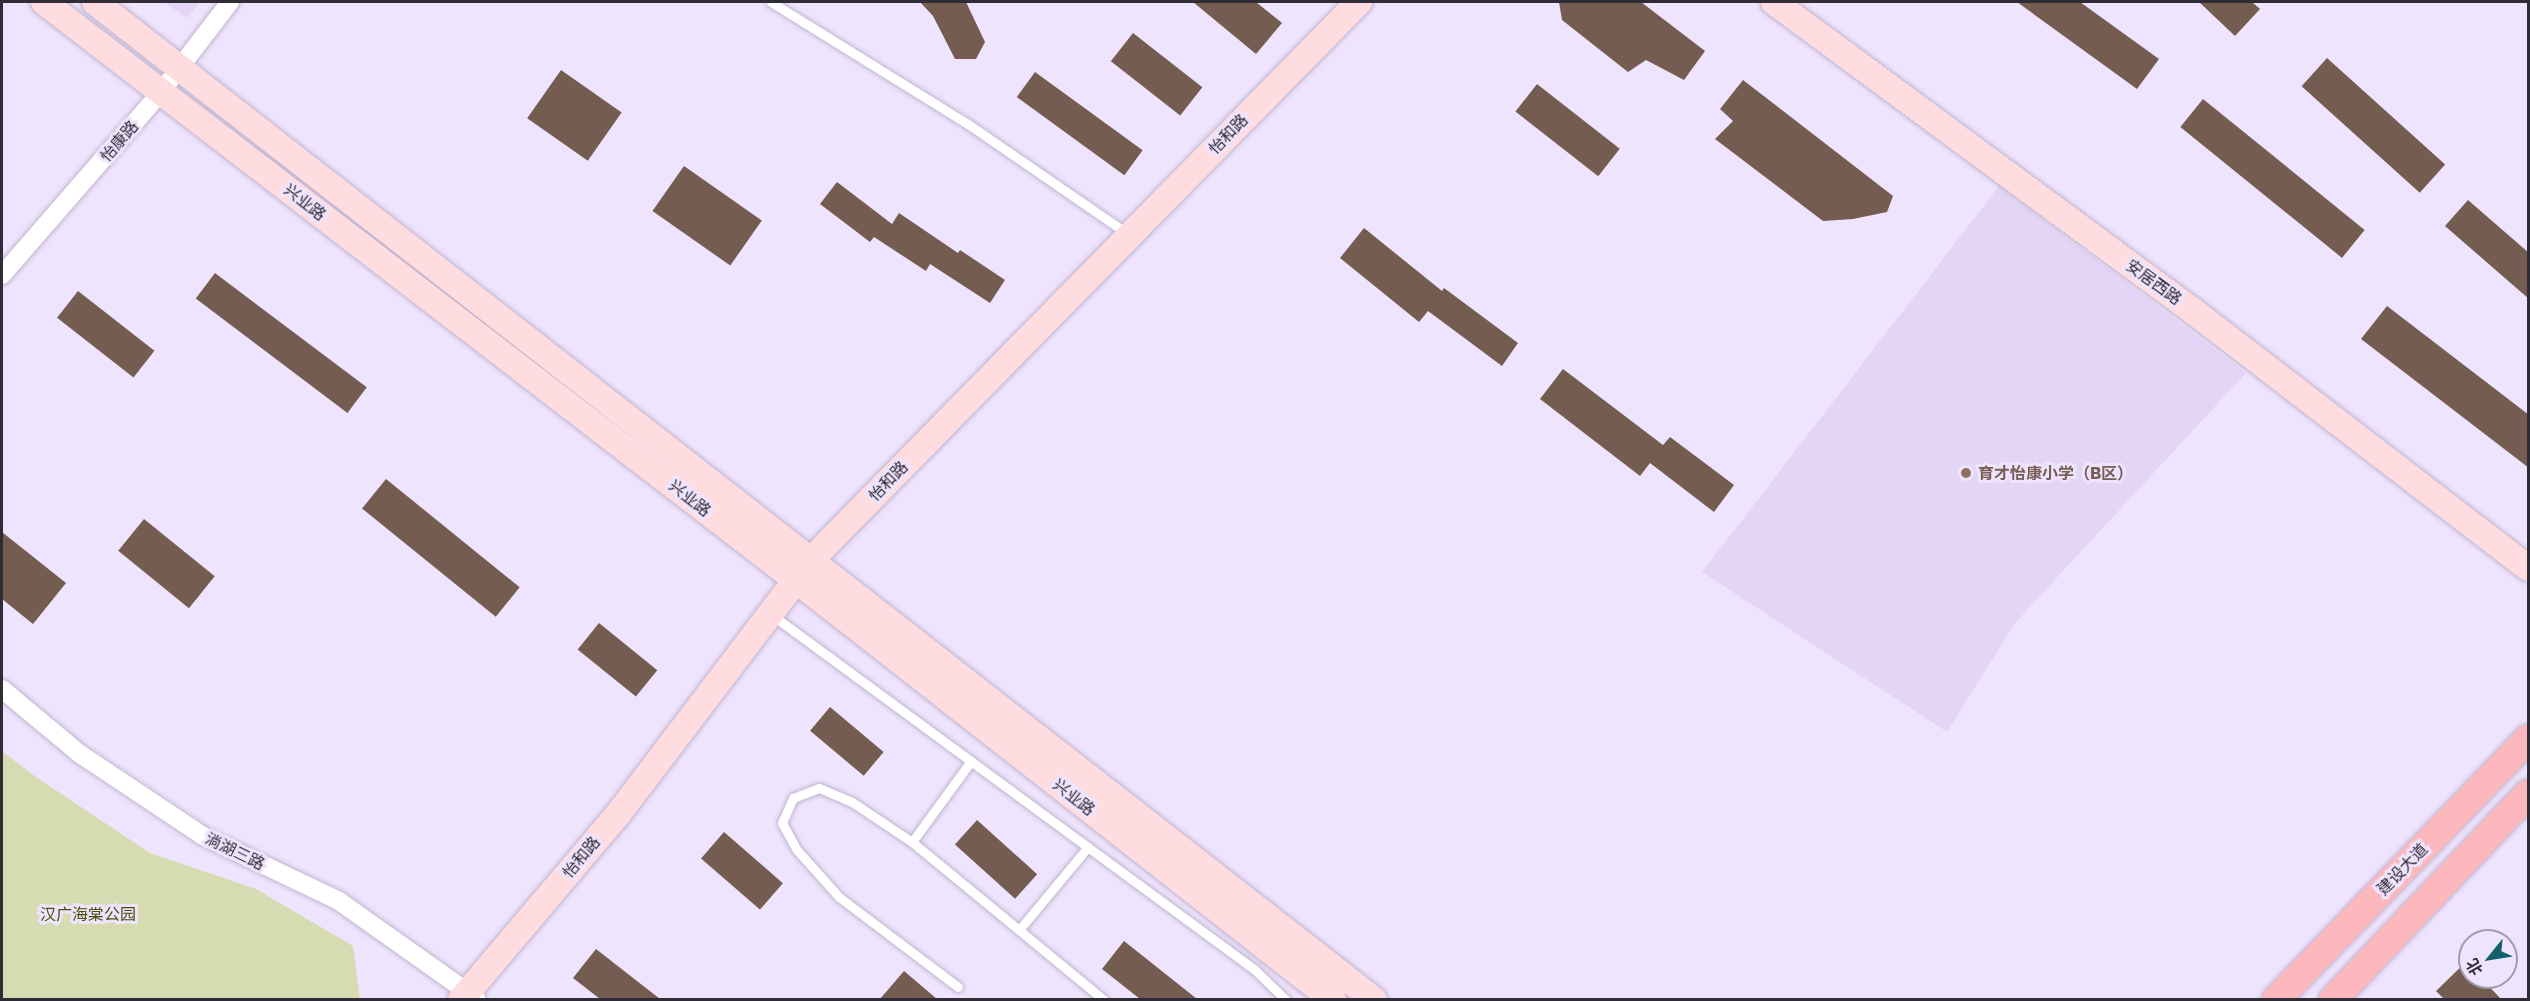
<!DOCTYPE html>
<meta charset="utf-8">
<style>
body{margin:0}
#map{position:relative;width:2530px;height:1001px;overflow:hidden;background:#efe4fd;font-family:"Golos Text","Noto Sans SC",sans-serif}
div>[style]{position:absolute}
.built>*{inset:0;background:#e4d5f6}
.green>*{inset:0;background:#d6dcb1}
.building>*{inset:0;background:#745c51;transform-origin:0 0}
.roads{filter:drop-shadow(0 0 2px #c0b5ce) drop-shadow(0 0 2px #c0b5ce)}
.lane>*{height:9px;margin:-4.5px;padding:0 4.5px;transform-origin:4.5px;border-radius:4.5px;background:#fff}
.street>*{height:18px;margin:-9px;padding:0 9px;transform-origin:9px;border-radius:9px;background:#fff}
.secondary>*{height:26px;margin:-13px;padding:0 13px;transform-origin:13px;border-radius:13px;background:#fedcdf}
.primary>*{height:28px;margin:-14px;padding:0 14px;transform-origin:14px;border-radius:14px;background:#fdb8be}
.dots>*{width:16px;height:16px;translate:-50% -50%;box-sizing:border-box;border:3px solid #efe4fd;border-radius:50%}
span{translate:-50% -50%;white-space:nowrap;text-align:center;line-height:1.15;-webkit-text-stroke:6px #efe4fd;paint-order:stroke}
.street-label{font-size:16px;color:#302c36}
.education-label{font-size:16px;color:#785e54;font-weight:700}
.left{translate:0 -50%;text-align:left}
.park-label{font-size:16px;color:#494e0a}
.frame{position:absolute;inset:0;border:3px solid #302c36;pointer-events:none}
.north{position:absolute;left:2458px;top:929px;width:60px;height:60px;box-sizing:border-box;background:#efe4fd;border:2px solid #a39aad;border-radius:50%;rotate:240deg;font-size:16px;font-weight:700;line-height:24px;text-align:center;color:#302c36}
.north::after{content:'';display:block;margin:auto;width:21px;height:27px;background:#14616b;clip-path:polygon(50% 0,100% 100%,50% 72%,0 100%)}
</style>
<div id="map">
<div class="built">
<div style="clip-path:polygon(164px 2px,200px 2px,187px 18px)"></div>
<div style="clip-path:polygon(1999px 186px,2246px 373px,2015px 623px,1947px 732px,1702px 572px)"></div>
</div>
<div class="green">
<div style="clip-path:polygon(2px 751px,33px 775px,150px 853px,256px 889px,353px 946px,360px 999px,2px 999px)"></div>
</div>
<div class="building">
<div style="clip-path:polygon(920px 2px,966px 2px,985px 42px,976px 59px,955px 59px,933px 16px)"></div>
<div style="clip-path:polygon(1193px 2px,1256px 2px,1282px 23px,1256px 54px)"></div>
<div style="clip-path:polygon(1559px 2px,1641px 2px,1705px 51px,1684px 80px,1646px 60px,1628px 72px,1562px 20px)"></div>
<div style="clip-path:polygon(2017px 2px,2080px 2px,2159px 59px,2137px 89px)"></div>
<div style="clip-path:polygon(2199px 2px,2252px 2px,2260px 9px,2235px 36px)"></div>
<div style="left:1133px;top:33px;width:88px;height:36px;rotate:38deg"></div>
<div style="left:2327px;top:58px;width:159px;height:38px;rotate:42deg"></div>
<div style="left:561px;top:70px;width:74px;height:59px;rotate:35deg"></div>
<div style="left:1035px;top:72px;width:133px;height:31px;rotate:36deg"></div>
<div style="clip-path:polygon(1743px 80px,1893px 196px,1887px 212px,1853px 219px,1823px 221px,1715px 139px,1733px 121px,1720px 109px)"></div>
<div style="left:1537px;top:84px;width:105px;height:35px;rotate:38deg"></div>
<div style="left:2203px;top:99px;width:208px;height:36px;rotate:39deg"></div>
<div style="left:684px;top:166px;width:95px;height:55px;rotate:35deg"></div>
<div style="clip-path:polygon(837px 182px,892px 224px,899px 213px,958px 253px,960px 250px,1005px 280px,990px 303px,930px 264px,926px 271px,874px 237px,870px 242px,820px 204px)"></div>
<div style="clip-path:polygon(2468px 200px,2529px 253px,2529px 299px,2445px 226px)"></div>
<div style="clip-path:polygon(1364px 228px,1442px 291px,1444px 288px,1518px 343px,1502px 366px,1428px 311px,1419px 322px,1340px 258px)"></div>
<div style="left:215px;top:273px;width:190px;height:32px;rotate:37deg"></div>
<div style="left:78px;top:291px;width:97px;height:34px;rotate:38deg"></div>
<div style="clip-path:polygon(2387px 306px,2529px 415px,2529px 468px,2361px 339px)"></div>
<div style="clip-path:polygon(1563px 369px,1663px 445px,1670px 437px,1734px 485px,1714px 512px,1650px 463px,1640px 476px,1540px 399px)"></div>
<div style="left:386px;top:479px;width:172px;height:38px;rotate:39deg"></div>
<div style="left:144px;top:519px;width:91px;height:41px;rotate:39deg"></div>
<div style="clip-path:polygon(2px 532px,66px 583px,33px 624px,2px 599px)"></div>
<div style="left:599px;top:623px;width:75px;height:34px;rotate:39deg"></div>
<div style="left:830px;top:707px;width:70px;height:31px;rotate:40deg"></div>
<div style="left:977px;top:820px;width:81px;height:33px;rotate:42deg"></div>
<div style="left:724px;top:832px;width:78px;height:35px;rotate:41deg"></div>
<div style="clip-path:polygon(1124px 941px,1197px 999px,1140px 999px,1102px 969px)"></div>
<div style="clip-path:polygon(596px 949px,660px 999px,600px 999px,573px 978px)"></div>
<div style="clip-path:polygon(2470px 958px,2470px 977px,2480px 977px,2501px 999px,2444px 999px,2436px 991px)"></div>
<div style="clip-path:polygon(904px 971px,937px 999px,880px 999px)"></div>
</div>
<div class="roads">
<div class="lane">
<div style="left:771px;top:2px;width:232px;rotate:31.8deg"></div>
<div style="left:968px;top:124px;width:194px;rotate:34.5deg"></div>
<div style="left:772px;top:615px;width:598px;rotate:36.3deg"></div>
<div style="left:1254px;top:969px;width:45px;rotate:44.1deg"></div>
<div style="left:971px;top:761px;width:100px;rotate:126.1deg"></div>
<div style="left:912px;top:842px;width:139px;rotate:39.4deg"></div>
<div style="left:1019px;top:930px;width:108px;rotate:-50.3deg"></div>
<div style="left:912px;top:842px;width:72px;rotate:-146.3deg"></div>
<div style="left:852px;top:802px;width:36px;rotate:-157deg"></div>
<div style="left:819px;top:788px;width:28px;rotate:159deg"></div>
<div style="left:793px;top:798px;width:27px;rotate:114deg"></div>
<div style="left:782px;top:823px;width:31px;rotate:61deg"></div>
<div style="left:797px;top:850px;width:63px;rotate:48.2deg"></div>
<div style="left:839px;top:897px;width:149px;rotate:37.1deg"></div>
<div style="left:1019px;top:930px;width:110px;rotate:39.5deg"></div>
</div>
<div class="street">
<div style="left:2px;top:275px;width:242px;rotate:-49deg"></div>
<div style="left:161px;top:92px;width:113px;rotate:-52.5deg"></div>
<div style="left:2px;top:689px;width:102px;rotate:39.8deg"></div>
<div style="left:80px;top:754px;width:148px;rotate:33.7deg"></div>
<div style="left:203px;top:836px;width:151px;rotate:25.5deg"></div>
<div style="left:339px;top:901px;width:168px;rotate:35.3deg"></div>
</div>
<div class="secondary">
<div style="left:44px;top:2px;width:948px;rotate:37.55deg"></div>
<div style="left:796px;top:580px;width:682px;rotate:38.03deg"></div>
<div style="left:95px;top:2px;width:1622px;rotate:37.96deg"></div>
<div style="left:1774px;top:2px;width:521px;rotate:36.41deg"></div>
<div style="left:2193px;top:311px;width:422px;rotate:37.5deg"></div>
<div style="left:461px;top:1000px;width:245px;rotate:-49.8deg"></div>
<div style="left:619px;top:813px;width:316px;rotate:-52.8deg"></div>
<div style="left:810px;top:561px;width:784px;rotate:-45.52deg"></div>
</div>
<div class="primary">
<div style="left:2276px;top:1000px;width:363px;rotate:-46deg"></div>
<div style="left:2333px;top:1000px;width:284px;rotate:-46.6deg"></div>
</div>
</div>
<div class="dots">
<div style="left:1966px;top:473px;background:#8d6e63"></div>
</div>
<div class="street-label">
<span style="left:1228px;top:134px;rotate:-46deg">怡和路</span>
<span style="left:119px;top:141px;rotate:-49deg">怡康路</span>
<span style="left:305px;top:202px;rotate:38deg">兴业路</span>
<span style="left:2154px;top:282px;rotate:36deg">安居西路</span>
<span style="left:888px;top:481px;rotate:-46deg">怡和路</span>
<span style="left:690px;top:498px;rotate:38deg">兴业路</span>
<span style="left:1074px;top:797px;rotate:38deg">兴业路</span>
<span style="left:235px;top:851px;rotate:26deg">淌湖三路</span>
<span style="left:581px;top:857px;rotate:-50deg">怡和路</span>
<span style="left:2402px;top:869px;rotate:-46deg">建设大道</span>
</div>
<div class="education-label">
<span class="left" style="left:1978px;top:473px">育才怡康小学（B区）</span>
</div>
<div class="park-label">
<span style="left:88px;top:914px">汉广海棠公园</span>
</div>
<div class="frame"></div>
<div class="north">北</div>
</div>
